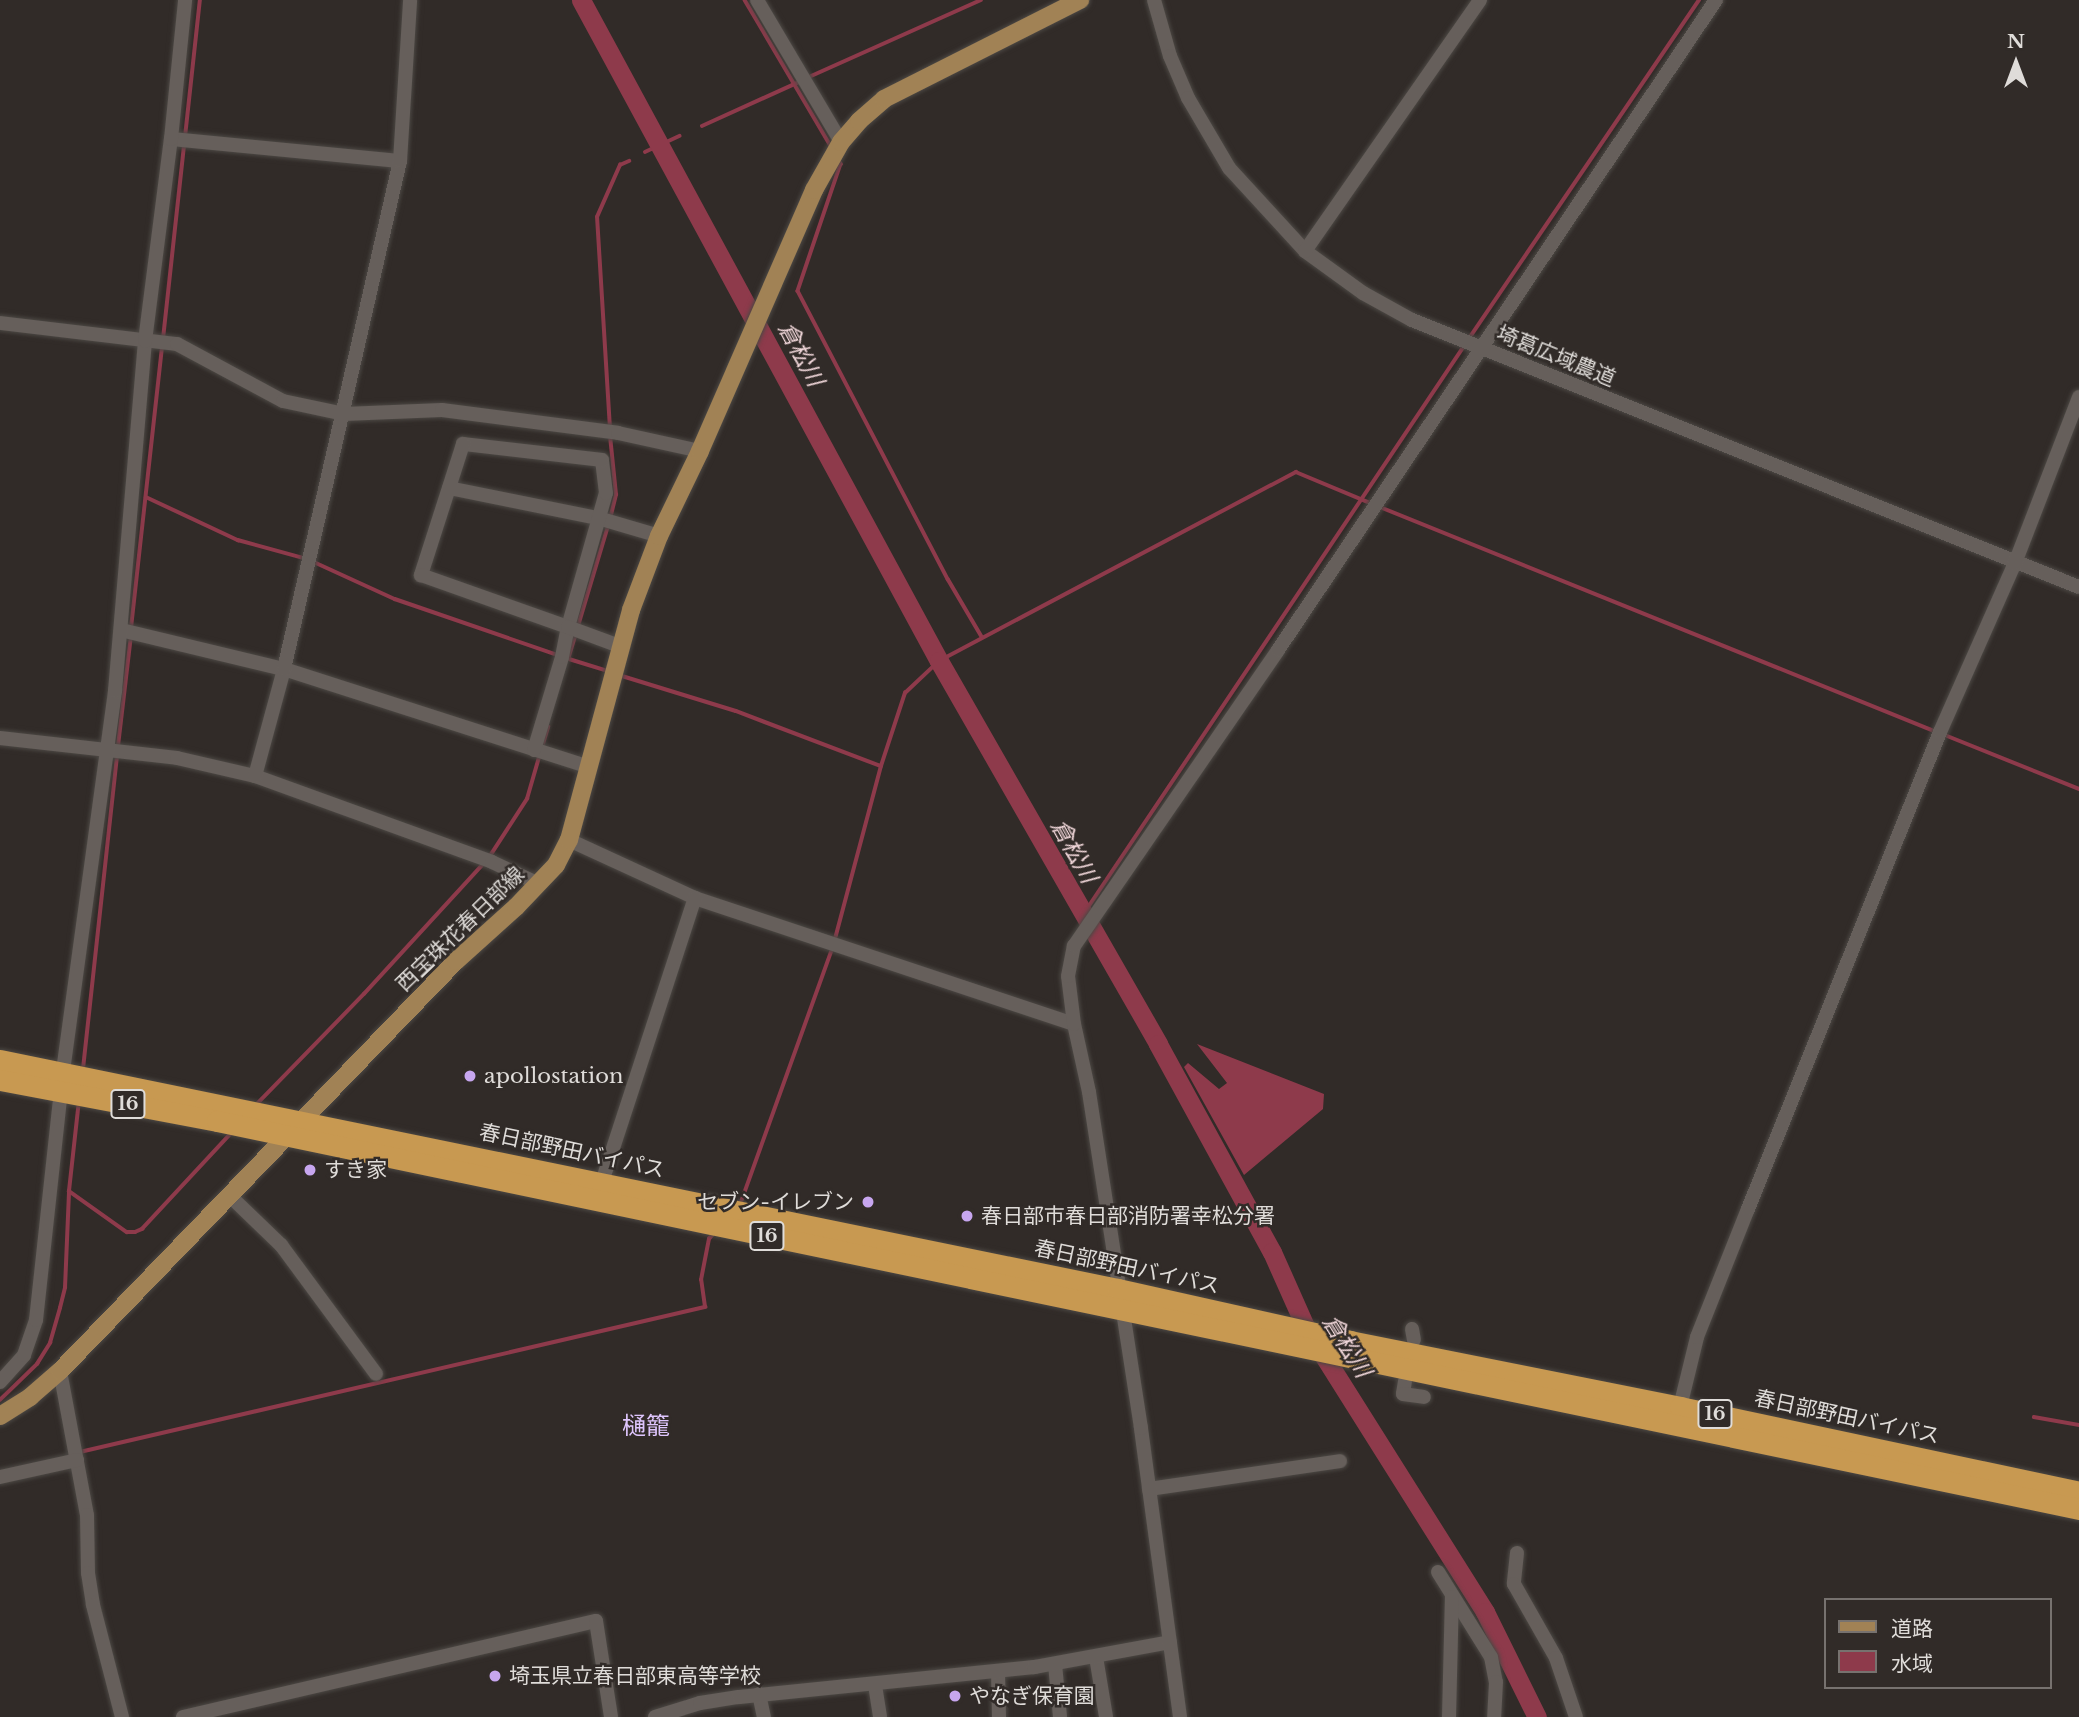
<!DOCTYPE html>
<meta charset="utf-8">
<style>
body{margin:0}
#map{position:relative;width:2079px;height:1717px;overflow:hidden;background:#312b28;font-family:"Libre Baskerville","Noto Sans JP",serif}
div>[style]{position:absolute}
.water>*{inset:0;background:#8e3a4b}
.stream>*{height:3.5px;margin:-1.75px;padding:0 1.75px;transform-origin:1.75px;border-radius:1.75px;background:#8e3a4b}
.river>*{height:19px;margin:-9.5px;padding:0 9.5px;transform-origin:9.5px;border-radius:9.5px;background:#8e3a4b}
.roads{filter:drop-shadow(0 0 2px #4c4844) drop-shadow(0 0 2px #4c4844)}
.minor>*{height:14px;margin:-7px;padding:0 7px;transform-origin:7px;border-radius:7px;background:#665f5b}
.major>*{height:18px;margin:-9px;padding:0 9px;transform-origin:9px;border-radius:9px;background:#a18255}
.highway>*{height:21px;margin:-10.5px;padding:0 10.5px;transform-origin:10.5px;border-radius:10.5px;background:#c89951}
.dots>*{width:19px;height:19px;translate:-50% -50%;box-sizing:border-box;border:4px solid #312b28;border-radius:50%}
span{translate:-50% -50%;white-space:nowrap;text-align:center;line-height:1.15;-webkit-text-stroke:5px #312b28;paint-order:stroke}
.shield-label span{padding:2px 5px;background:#312b28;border:2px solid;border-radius:5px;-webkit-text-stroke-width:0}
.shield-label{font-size:19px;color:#dfdcd9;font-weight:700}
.street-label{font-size:21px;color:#dfdcd9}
.poi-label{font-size:21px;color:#dfdcd9}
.left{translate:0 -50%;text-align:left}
.right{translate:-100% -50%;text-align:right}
.water-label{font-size:23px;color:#f1d7da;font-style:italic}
.quarter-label{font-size:24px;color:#dec5fd}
.legend{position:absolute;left:1824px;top:1598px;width:228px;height:91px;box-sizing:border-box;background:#312b28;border:2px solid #77726f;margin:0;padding:9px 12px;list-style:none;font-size:21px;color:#dfdcd9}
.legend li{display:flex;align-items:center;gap:14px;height:35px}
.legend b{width:35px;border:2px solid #77726f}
.north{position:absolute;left:1981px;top:28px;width:70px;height:70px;-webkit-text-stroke:5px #312b28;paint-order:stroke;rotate:0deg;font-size:19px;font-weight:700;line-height:28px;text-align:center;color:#dfdcd9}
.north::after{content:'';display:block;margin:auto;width:24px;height:32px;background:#dfdcd9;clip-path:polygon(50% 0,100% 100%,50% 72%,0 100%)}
</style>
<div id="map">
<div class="water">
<div style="clip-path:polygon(1197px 1044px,1324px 1094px,1323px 1109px,1244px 1175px,1184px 1067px,1188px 1063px,1219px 1089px,1227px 1083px)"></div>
</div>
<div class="stream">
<div style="left:745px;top:0;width:169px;rotate:59.5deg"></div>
<div style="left:809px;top:77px;width:188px;rotate:-24.1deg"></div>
<div style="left:702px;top:126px;width:107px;rotate:-24.4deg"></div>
<div style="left:185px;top:137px;width:138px;rotate:-83.8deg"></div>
<div style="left:645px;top:152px;width:38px;rotate:-25deg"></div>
<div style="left:838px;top:159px;width:6px;rotate:59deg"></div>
<div style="left:841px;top:164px;width:134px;rotate:108.7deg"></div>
<div style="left:798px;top:291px;width:325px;rotate:62.5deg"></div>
<div style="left:948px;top:579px;width:67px;rotate:59.6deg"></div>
<div style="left:163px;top:339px;width:195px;rotate:-83.8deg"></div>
<div style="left:1468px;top:340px;width:411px;rotate:-55.8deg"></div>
<div style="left:610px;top:429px;width:212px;rotate:-93.5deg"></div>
<div style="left:597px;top:217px;width:57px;rotate:-66.1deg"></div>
<div style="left:620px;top:165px;width:10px;rotate:-24deg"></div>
<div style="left:146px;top:497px;width:102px;rotate:25.1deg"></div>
<div style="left:238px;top:540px;width:68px;rotate:15.3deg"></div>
<div style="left:1380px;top:507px;width:601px;rotate:22deg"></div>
<div style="left:610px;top:519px;width:25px;rotate:-76deg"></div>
<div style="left:616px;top:495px;width:59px;rotate:-95.8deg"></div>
<div style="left:314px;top:562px;width:89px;rotate:24.6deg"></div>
<div style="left:395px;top:599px;width:172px;rotate:19deg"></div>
<div style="left:578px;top:626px;width:104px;rotate:-73.3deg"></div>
<div style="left:131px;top:628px;width:283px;rotate:-83.7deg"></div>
<div style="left:569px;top:656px;width:24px;rotate:-73deg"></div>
<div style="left:566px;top:658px;width:44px;rotate:17.2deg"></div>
<div style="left:619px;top:675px;width:122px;rotate:17.1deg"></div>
<div style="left:736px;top:711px;width:155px;rotate:20.8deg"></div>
<div style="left:1945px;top:735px;width:144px;rotate:21.9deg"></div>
<div style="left:118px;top:746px;width:112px;rotate:-83.3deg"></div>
<div style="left:542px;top:747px;width:21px;rotate:-73deg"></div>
<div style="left:490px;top:856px;width:68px;rotate:-57deg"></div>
<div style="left:527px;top:799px;width:47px;rotate:-73.9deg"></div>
<div style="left:1083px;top:915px;width:685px;rotate:-56.19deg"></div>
<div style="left:835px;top:939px;width:179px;rotate:-75.1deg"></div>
<div style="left:881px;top:766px;width:77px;rotate:-71.8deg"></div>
<div style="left:905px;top:693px;width:47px;rotate:-43.3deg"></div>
<div style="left:939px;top:661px;width:404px;rotate:-27.9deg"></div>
<div style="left:1296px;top:472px;width:83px;rotate:22.6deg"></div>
<div style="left:83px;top:1069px;width:317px;rotate:-83.8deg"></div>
<div style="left:256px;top:1105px;width:155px;rotate:-45.8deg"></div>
<div style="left:364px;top:994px;width:176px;rotate:-47.5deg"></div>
<div style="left:69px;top:1191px;width:71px;rotate:35.3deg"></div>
<div style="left:127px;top:1232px;width:8px"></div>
<div style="left:135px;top:1232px;width:8px;rotate:-23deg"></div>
<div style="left:142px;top:1229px;width:132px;rotate:-47.1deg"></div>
<div style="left:741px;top:1202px;width:271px;rotate:-70.2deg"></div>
<div style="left:0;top:1400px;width:52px;rotate:-44.2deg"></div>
<div style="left:37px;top:1364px;width:25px;rotate:-58deg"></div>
<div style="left:50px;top:1343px;width:36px;rotate:-74deg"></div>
<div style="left:60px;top:1308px;width:21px;rotate:-76deg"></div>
<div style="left:65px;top:1288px;width:97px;rotate:-87.6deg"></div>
<div style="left:69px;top:1191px;width:91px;rotate:-83.7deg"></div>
<div style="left:2034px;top:1417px;width:46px;rotate:10.1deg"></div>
<div style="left:80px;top:1452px;width:642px;rotate:-13.06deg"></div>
<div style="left:705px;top:1307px;width:27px;rotate:-98deg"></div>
<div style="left:701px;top:1280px;width:42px;rotate:-79deg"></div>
<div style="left:709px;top:1239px;width:9px;rotate:-49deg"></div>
</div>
<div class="river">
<div style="left:581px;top:0;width:752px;rotate:61.56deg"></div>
<div style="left:939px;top:661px;width:441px;rotate:60.2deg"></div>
<div style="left:1158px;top:1044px;width:237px;rotate:61.3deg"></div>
<div style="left:1272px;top:1252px;width:81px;rotate:66deg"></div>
<div style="left:1305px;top:1326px;width:338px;rotate:57.8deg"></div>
<div style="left:1485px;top:1612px;width:117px;rotate:63.7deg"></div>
</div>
<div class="roads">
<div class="minor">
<div style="left:757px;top:0;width:165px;rotate:59.4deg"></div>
<div style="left:1154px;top:0;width:58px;rotate:74.1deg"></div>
<div style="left:1170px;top:56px;width:46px;rotate:66.8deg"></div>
<div style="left:1188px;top:98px;width:81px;rotate:59.6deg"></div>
<div style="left:1229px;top:168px;width:113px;rotate:47.5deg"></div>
<div style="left:1305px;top:251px;width:72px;rotate:35.9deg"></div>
<div style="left:1363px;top:293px;width:56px;rotate:28.9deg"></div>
<div style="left:1412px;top:320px;width:718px;rotate:21.82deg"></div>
<div style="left:171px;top:139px;width:230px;rotate:5.5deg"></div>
<div style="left:1305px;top:251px;width:306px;rotate:-55.1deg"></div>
<div style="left:0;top:323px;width:178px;rotate:6.8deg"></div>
<div style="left:177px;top:344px;width:120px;rotate:28.3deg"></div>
<div style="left:283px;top:401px;width:62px;rotate:12deg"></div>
<div style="left:344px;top:414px;width:98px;rotate:-2.3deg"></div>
<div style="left:442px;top:410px;width:177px;rotate:7.4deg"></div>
<div style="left:618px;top:433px;width:84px;rotate:12.4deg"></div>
<div style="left:449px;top:488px;width:152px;rotate:11.4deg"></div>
<div style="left:598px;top:518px;width:64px;rotate:16.4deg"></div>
<div style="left:121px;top:630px;width:168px;rotate:13.5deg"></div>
<div style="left:284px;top:669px;width:317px;rotate:17.8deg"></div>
<div style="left:0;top:738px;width:178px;rotate:6.4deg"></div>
<div style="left:177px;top:758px;width:80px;rotate:13deg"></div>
<div style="left:255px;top:776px;width:252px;rotate:19.9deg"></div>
<div style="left:492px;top:862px;width:52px;rotate:25.1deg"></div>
<div style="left:534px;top:750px;width:97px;rotate:-73.2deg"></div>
<div style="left:562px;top:657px;width:31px;rotate:-79deg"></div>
<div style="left:568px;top:627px;width:139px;rotate:-74.2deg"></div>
<div style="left:606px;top:493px;width:33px;rotate:-97deg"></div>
<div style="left:602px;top:460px;width:140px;rotate:-173.4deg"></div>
<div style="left:463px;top:444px;width:138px;rotate:107.8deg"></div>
<div style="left:421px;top:575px;width:156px;rotate:19.5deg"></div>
<div style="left:568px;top:627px;width:58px;rotate:20.3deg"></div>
<div style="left:255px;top:776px;width:111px;rotate:-74.8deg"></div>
<div style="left:284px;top:669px;width:521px;rotate:-77.14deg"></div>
<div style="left:400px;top:161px;width:161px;rotate:-86.4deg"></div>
<div style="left:569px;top:840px;width:139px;rotate:24.7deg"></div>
<div style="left:695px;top:898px;width:399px;rotate:18.4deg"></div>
<div style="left:602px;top:1182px;width:299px;rotate:-71.9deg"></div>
<div style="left:230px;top:1196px;width:71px;rotate:43.9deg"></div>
<div style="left:281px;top:1245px;width:160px;rotate:53.6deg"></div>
<div style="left:1412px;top:1329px;width:11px;rotate:80deg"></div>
<div style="left:60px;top:1371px;width:147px;rotate:79.4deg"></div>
<div style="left:87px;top:1515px;width:58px;rotate:89deg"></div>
<div style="left:88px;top:1573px;width:32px;rotate:81deg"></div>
<div style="left:93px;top:1605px;width:116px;rotate:75.5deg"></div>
<div style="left:1405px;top:1381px;width:13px;rotate:99deg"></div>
<div style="left:1403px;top:1394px;width:21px;rotate:8deg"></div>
<div style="left:0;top:1382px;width:36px;rotate:-48deg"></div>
<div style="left:24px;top:1355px;width:37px;rotate:-71deg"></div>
<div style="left:36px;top:1320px;width:250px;rotate:-83.8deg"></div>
<div style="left:63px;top:1071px;width:384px;rotate:-82.2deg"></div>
<div style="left:115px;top:691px;width:351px;rotate:-85.1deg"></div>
<div style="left:145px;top:341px;width:204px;rotate:-82.7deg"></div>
<div style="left:171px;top:139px;width:140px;rotate:-84.2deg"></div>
<div style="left:1680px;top:1407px;width:72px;rotate:-76.3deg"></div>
<div style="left:1697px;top:1337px;width:138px;rotate:-68.3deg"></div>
<div style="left:1748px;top:1209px;width:514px;rotate:-68.07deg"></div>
<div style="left:1940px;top:732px;width:185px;rotate:-66.1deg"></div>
<div style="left:2015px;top:563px;width:178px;rotate:-68.9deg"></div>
<div style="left:0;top:1477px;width:79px;rotate:-12.4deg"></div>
<div style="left:1149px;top:1489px;width:193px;rotate:-8.3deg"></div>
<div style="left:1517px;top:1553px;width:31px;rotate:96deg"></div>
<div style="left:1514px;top:1584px;width:85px;rotate:60.4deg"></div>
<div style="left:1556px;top:1658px;width:62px;rotate:71.3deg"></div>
<div style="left:1438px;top:1572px;width:100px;rotate:58.1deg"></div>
<div style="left:1491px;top:1657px;width:25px;rotate:79deg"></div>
<div style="left:1496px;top:1682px;width:35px;rotate:93deg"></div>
<div style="left:1096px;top:1657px;width:61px;rotate:80.5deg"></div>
<div style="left:1055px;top:1664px;width:53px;rotate:84.6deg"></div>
<div style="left:998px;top:1672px;width:45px;rotate:88.7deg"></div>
<div style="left:875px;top:1685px;width:32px;rotate:81deg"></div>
<div style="left:759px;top:1694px;width:24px;rotate:78deg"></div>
<div style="left:183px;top:1717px;width:424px;rotate:-13.1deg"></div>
<div style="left:596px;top:1621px;width:97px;rotate:81.1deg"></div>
<div style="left:655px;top:1717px;width:47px;rotate:-17.3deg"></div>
<div style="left:700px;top:1703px;width:39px;rotate:-9deg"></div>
<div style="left:739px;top:1697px;width:297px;rotate:-5.8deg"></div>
<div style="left:1034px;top:1667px;width:138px;rotate:-10.4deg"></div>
<div style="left:1180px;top:1717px;width:292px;rotate:-97.7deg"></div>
<div style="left:1141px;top:1428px;width:340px;rotate:-98.8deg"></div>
<div style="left:1089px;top:1092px;width:70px;rotate:-102.4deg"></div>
<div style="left:1074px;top:1024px;width:48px;rotate:-97.1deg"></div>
<div style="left:1068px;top:976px;width:31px;rotate:-79deg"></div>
<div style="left:1074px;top:946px;width:359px;rotate:-55.4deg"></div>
<div style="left:1278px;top:650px;width:784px;rotate:-56.03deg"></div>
<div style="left:1449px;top:1717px;width:120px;rotate:-88.6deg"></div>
</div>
<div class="major">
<div style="left:0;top:1416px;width:36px;rotate:-32deg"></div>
<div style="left:30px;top:1397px;width:40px;rotate:-41deg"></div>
<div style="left:60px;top:1371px;width:570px;rotate:-46deg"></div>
<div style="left:456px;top:961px;width:81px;rotate:-42deg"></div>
<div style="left:516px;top:907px;width:58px;rotate:-46.4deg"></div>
<div style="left:556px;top:865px;width:28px;rotate:-63deg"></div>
<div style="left:569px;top:840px;width:238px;rotate:-74.9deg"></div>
<div style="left:631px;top:610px;width:79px;rotate:-69.3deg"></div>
<div style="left:659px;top:536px;width:94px;rotate:-64.2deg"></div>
<div style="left:700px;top:451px;width:285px;rotate:-66.4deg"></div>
<div style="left:814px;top:190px;width:55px;rotate:-60.6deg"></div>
<div style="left:841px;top:142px;width:28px;rotate:-49deg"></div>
<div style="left:859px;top:121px;width:33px;rotate:-41deg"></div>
<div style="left:884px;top:99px;width:220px;rotate:-26.8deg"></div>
</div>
<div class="highway">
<div style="left:0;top:1060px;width:1141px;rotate:11.58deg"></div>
<div style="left:1118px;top:1289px;width:238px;rotate:12.6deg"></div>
<div style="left:1350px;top:1341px;width:337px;rotate:11.3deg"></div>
<div style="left:1680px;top:1407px;width:408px;rotate:12deg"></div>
<div style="left:0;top:1080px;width:221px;rotate:10.7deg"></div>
<div style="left:217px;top:1121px;width:1902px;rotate:11.77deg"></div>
</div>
</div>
<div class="dots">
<div style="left:470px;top:1076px;background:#c7a6ef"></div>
<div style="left:310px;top:1170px;background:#c7a6ef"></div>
<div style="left:868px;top:1202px;background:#c7a6ef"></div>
<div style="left:967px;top:1216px;background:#c7a6ef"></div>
<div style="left:495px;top:1676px;background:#c7a6ef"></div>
<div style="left:955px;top:1696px;background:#c7a6ef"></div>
</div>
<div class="shield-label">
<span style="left:128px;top:1104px">16</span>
<span style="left:767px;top:1236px">16</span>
<span style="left:1715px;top:1414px">16</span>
</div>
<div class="street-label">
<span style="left:1556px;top:356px;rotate:22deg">埼葛広域農道</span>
<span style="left:460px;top:929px;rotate:-44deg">西宝珠花春日部線</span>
<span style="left:572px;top:1151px;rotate:12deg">春日部野田バイパス</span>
<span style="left:1127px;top:1267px;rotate:12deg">春日部野田バイパス</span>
<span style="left:1847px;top:1417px;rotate:12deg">春日部野田バイパス</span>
</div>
<div class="poi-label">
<span class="left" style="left:484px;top:1076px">apollostation</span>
<span class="left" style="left:324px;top:1170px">すき家</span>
<span class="right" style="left:854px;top:1202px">セブン-イレブン</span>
<span class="left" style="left:981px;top:1216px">春日部市春日部消防署幸松分署</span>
<span class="left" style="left:509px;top:1676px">埼玉県立春日部東高等学校</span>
<span class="left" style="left:969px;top:1696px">やなぎ保育園</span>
</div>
<div class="water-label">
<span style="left:801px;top:354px;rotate:62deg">倉松川</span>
<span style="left:1074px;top:851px;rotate:61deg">倉松川</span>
<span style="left:1347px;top:1346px;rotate:58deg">倉松川</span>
</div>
<div class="quarter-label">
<span style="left:646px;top:1426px">樋籠</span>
</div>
<ul class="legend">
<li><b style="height:9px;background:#a18255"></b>道路</li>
<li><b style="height:19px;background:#8e3a4b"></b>水域</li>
</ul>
<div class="north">N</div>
</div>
